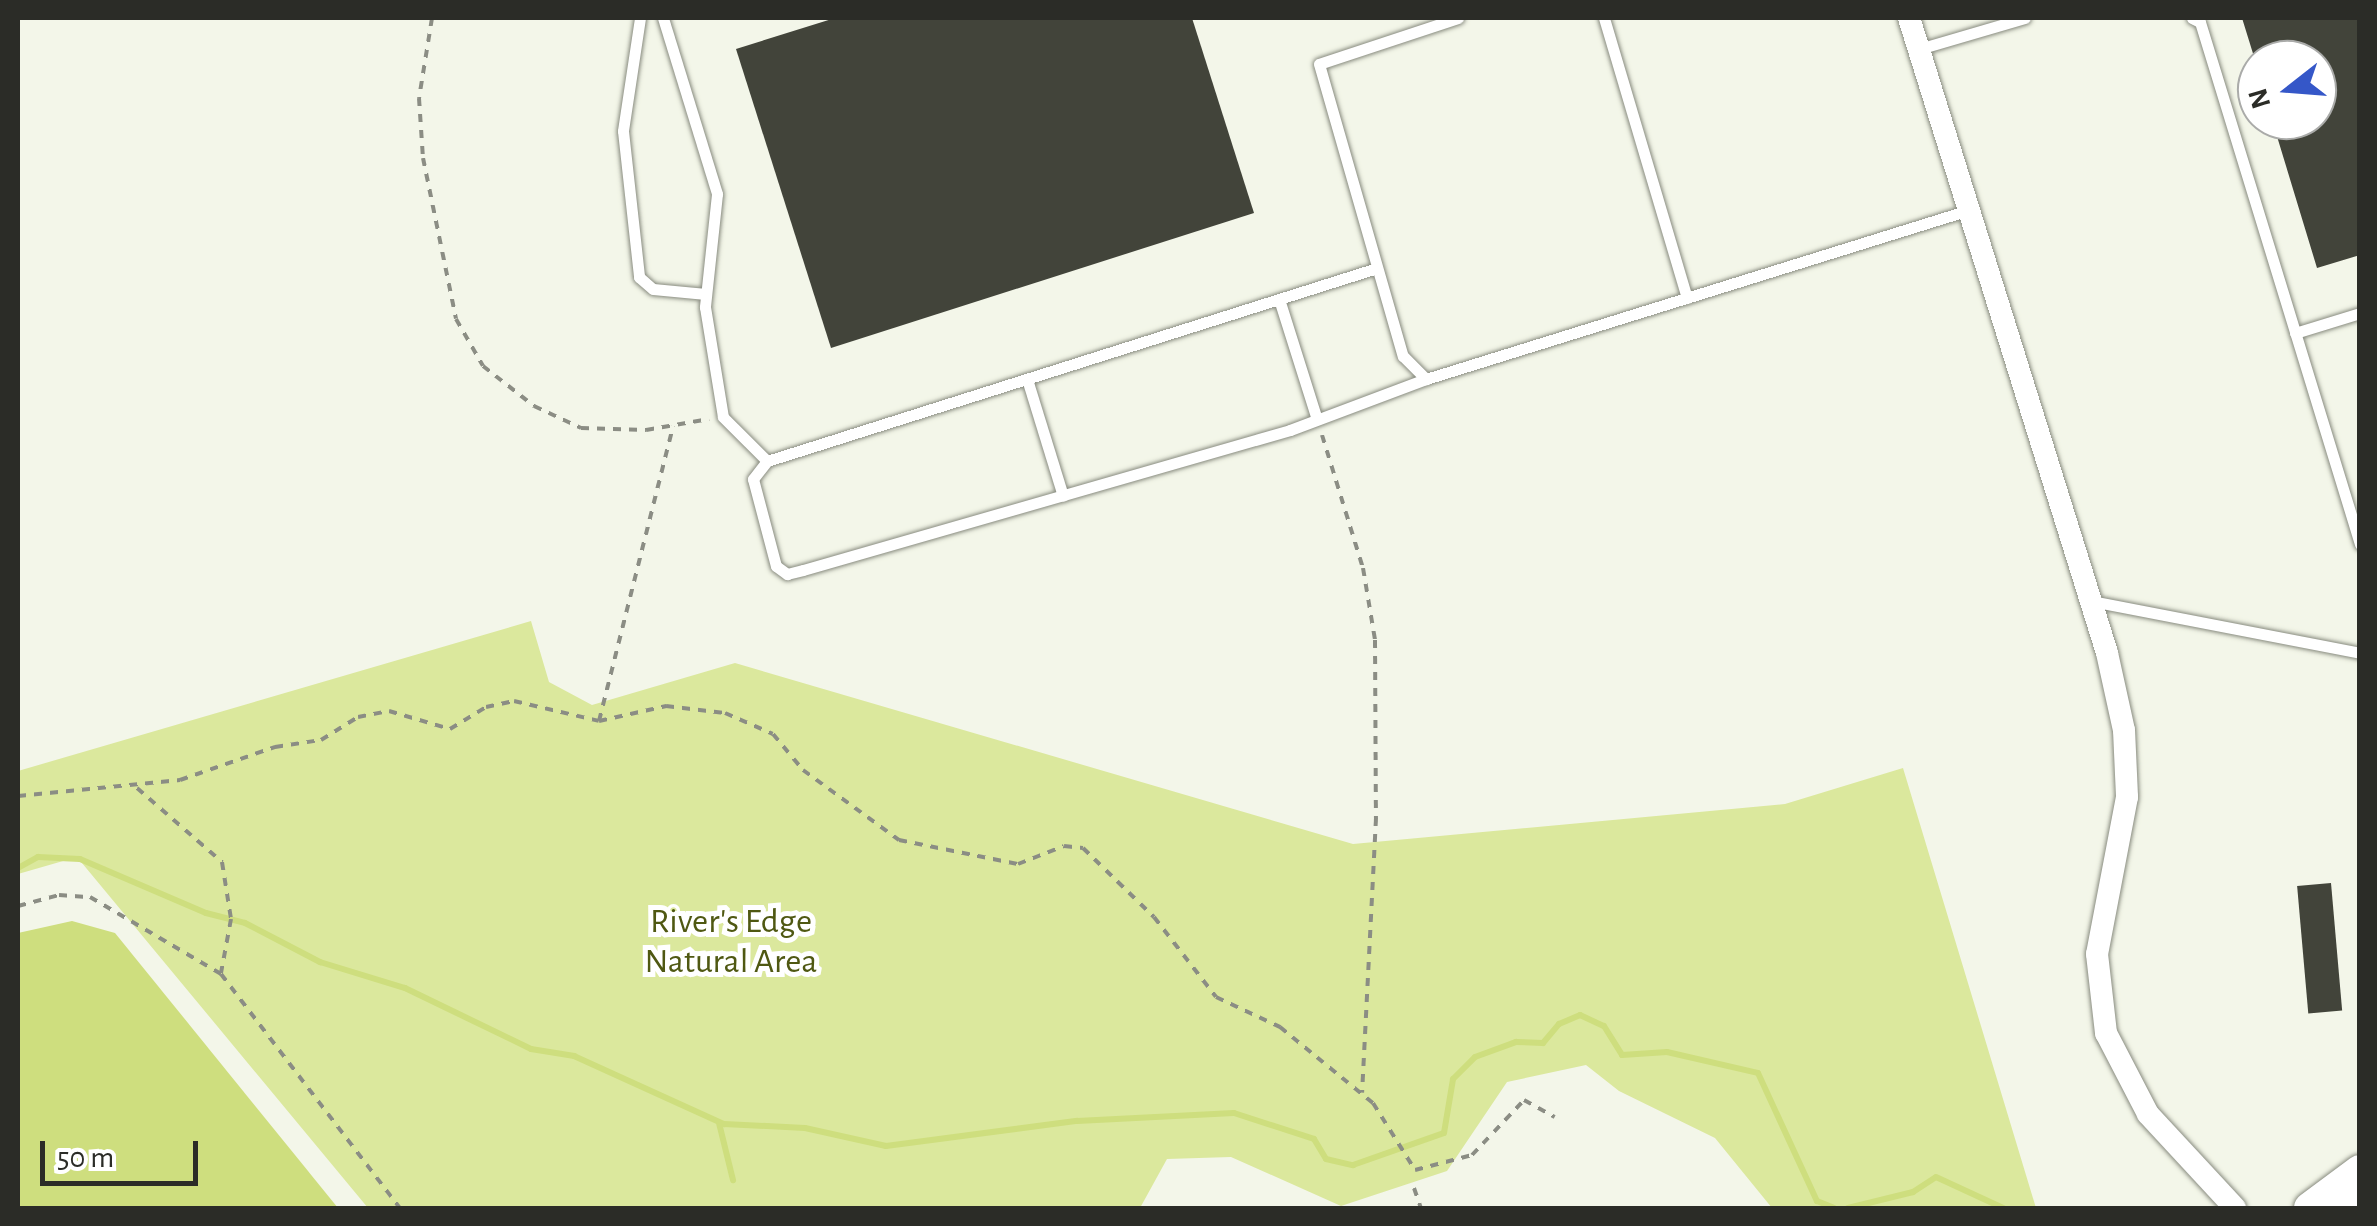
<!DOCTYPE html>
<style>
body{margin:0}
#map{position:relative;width:2377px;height:1226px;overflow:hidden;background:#f3f6e9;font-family:"Alegreya Sans",sans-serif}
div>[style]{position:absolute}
.green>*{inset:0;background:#dbe89d}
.water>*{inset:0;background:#cede7e}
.stream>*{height:6px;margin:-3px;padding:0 3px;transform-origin:3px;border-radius:3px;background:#cede7e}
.building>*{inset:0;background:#42443a;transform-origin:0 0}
.path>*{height:4px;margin-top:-2px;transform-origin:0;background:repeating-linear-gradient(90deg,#8b8d84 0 8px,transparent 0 16px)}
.roads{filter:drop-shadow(0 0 2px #888b7f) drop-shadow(0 0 2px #888b7f)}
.service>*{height:11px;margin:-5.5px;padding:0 5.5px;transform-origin:5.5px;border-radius:5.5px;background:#fff}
.minor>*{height:22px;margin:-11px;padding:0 11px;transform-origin:11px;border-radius:11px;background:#fff}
.secondary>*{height:32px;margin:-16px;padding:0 16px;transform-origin:16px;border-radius:16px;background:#fff}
span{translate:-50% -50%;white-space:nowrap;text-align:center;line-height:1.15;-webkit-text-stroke:10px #fff;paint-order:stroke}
.park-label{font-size:35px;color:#4f5812}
.frame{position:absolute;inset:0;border:20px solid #2b2c27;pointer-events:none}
.north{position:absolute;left:2237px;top:40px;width:100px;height:100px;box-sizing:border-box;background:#fff;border:2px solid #aaaba9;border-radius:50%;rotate:253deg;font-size:28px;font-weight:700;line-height:40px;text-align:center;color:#2b2c27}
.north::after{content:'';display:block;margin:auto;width:35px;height:45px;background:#3557c8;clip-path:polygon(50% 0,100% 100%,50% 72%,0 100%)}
.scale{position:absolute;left:40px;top:1141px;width:158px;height:45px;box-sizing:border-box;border:5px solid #2b2c27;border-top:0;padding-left:12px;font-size:30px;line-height:35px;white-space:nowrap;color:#2b2c27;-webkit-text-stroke:8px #fff;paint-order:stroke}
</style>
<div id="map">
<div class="green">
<div style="clip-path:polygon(531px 621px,549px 682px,592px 705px,735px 663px,1353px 844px,1785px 804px,1903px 768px,2036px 1208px,1772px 1208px,1715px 1138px,1619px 1091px,1586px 1065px,1507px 1082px,1447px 1171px,1341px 1206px,1231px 1157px,1167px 1159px,1140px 1208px,368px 1208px,77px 857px,18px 874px,18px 771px)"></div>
</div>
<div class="water">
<div style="clip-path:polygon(72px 921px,115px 933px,338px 1208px,18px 1208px,18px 933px)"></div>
</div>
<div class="stream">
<div style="left:18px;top:868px;width:23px;rotate:-29deg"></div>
<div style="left:38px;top:857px;width:42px;rotate:2.7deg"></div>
<div style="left:80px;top:859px;width:137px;rotate:23.2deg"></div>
<div style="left:206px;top:913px;width:40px;rotate:14.4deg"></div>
<div style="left:245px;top:923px;width:85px;rotate:27.5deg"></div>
<div style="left:320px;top:962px;width:89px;rotate:17deg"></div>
<div style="left:405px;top:988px;width:140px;rotate:25.8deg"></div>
<div style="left:531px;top:1049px;width:44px;rotate:9.2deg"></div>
<div style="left:574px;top:1056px;width:165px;rotate:24.4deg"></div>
<div style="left:724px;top:1124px;width:81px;rotate:2.8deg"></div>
<div style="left:805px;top:1128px;width:83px;rotate:12.5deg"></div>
<div style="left:886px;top:1146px;width:193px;rotate:-7.5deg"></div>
<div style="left:1077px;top:1121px;width:157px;rotate:-2.9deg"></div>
<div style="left:1234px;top:1113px;width:84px;rotate:18deg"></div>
<div style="left:1314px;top:1139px;width:23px;rotate:59deg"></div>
<div style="left:1326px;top:1159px;width:28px;rotate:13deg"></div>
<div style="left:1353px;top:1165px;width:96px;rotate:-19.4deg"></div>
<div style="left:1444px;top:1133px;width:55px;rotate:-80.5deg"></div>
<div style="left:1453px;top:1079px;width:31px;rotate:-45deg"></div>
<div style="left:1475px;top:1057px;width:44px;rotate:-20.1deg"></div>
<div style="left:1516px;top:1042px;width:27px;rotate:2deg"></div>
<div style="left:1543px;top:1043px;width:25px;rotate:-50deg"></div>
<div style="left:1559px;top:1024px;width:23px;rotate:-23deg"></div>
<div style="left:1580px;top:1015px;width:26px;rotate:25deg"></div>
<div style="left:1604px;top:1026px;width:34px;rotate:58deg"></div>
<div style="left:1622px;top:1055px;width:45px;rotate:-3.8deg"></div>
<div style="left:1667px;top:1052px;width:93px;rotate:13deg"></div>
<div style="left:1758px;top:1073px;width:141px;rotate:65.3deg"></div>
<div style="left:1817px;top:1201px;width:18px;rotate:22deg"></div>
<div style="left:719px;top:1123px;width:59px;rotate:76.2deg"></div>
<div style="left:1848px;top:1208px;width:67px;rotate:-13.8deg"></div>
<div style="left:1913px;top:1192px;width:27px;rotate:-33deg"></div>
<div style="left:1936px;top:1177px;width:74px;rotate:24.8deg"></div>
</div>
<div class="building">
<div style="clip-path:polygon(835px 18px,1192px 18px,1254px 213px,831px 348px,736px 49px)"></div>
<div style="clip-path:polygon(2242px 18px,2360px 18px,2360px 255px,2317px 268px,2272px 120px,2317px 120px,2317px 60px,2255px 60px)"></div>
<div style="left:2331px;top:883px;width:128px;height:34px;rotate:85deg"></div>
</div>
<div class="path">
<div style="left:432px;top:18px;width:81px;rotate:99.2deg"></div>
<div style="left:419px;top:98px;width:60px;rotate:86.2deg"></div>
<div style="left:423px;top:158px;width:164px;rotate:78.4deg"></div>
<div style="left:456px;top:319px;width:54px;rotate:60.1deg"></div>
<div style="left:483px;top:366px;width:65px;rotate:38.1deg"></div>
<div style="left:534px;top:406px;width:52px;rotate:25.1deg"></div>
<div style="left:581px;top:428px;width:65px;rotate:1.8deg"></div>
<div style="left:646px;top:430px;width:64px;rotate:-9.9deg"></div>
<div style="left:1322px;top:435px;width:139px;rotate:72.9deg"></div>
<div style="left:1363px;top:568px;width:73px;rotate:80.5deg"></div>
<div style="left:1375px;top:640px;width:178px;rotate:89.7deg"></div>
<div style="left:1376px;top:818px;width:275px;rotate:92.9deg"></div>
<div style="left:599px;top:721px;width:304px;rotate:-75.9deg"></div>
<div style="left:137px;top:788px;width:113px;rotate:41deg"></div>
<div style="left:222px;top:862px;width:58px;rotate:81deg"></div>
<div style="left:231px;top:919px;width:55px;rotate:100.5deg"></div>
<div style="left:18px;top:796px;width:163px;rotate:-5.6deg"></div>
<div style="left:180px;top:780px;width:101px;rotate:-19.2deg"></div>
<div style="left:275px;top:747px;width:47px;rotate:-8.7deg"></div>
<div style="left:321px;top:740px;width:44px;rotate:-31.9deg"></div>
<div style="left:358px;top:717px;width:32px;rotate:-11deg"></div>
<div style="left:389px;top:711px;width:64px;rotate:16.4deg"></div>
<div style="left:450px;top:729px;width:42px;rotate:-31.4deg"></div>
<div style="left:486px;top:707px;width:29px;rotate:-12deg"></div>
<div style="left:514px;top:701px;width:87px;rotate:13.2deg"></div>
<div style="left:599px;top:721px;width:69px;rotate:-12.6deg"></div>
<div style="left:666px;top:706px;width:59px;rotate:6.8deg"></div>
<div style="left:725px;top:713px;width:52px;rotate:23.6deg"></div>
<div style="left:773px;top:734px;width:47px;rotate:50.2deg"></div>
<div style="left:803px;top:770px;width:119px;rotate:36.1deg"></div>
<div style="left:899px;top:840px;width:121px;rotate:11.4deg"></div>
<div style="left:1018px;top:864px;width:49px;rotate:-21.4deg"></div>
<div style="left:1064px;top:846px;width:19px;rotate:6deg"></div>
<div style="left:1083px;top:848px;width:99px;rotate:44.2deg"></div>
<div style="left:1154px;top:917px;width:101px;rotate:52.2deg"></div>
<div style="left:1216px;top:997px;width:71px;rotate:25.1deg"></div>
<div style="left:1280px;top:1027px;width:120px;rotate:39.3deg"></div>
<div style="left:1373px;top:1103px;width:79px;rotate:57.9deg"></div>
<div style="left:1415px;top:1170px;width:59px;rotate:-14.7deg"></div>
<div style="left:1472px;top:1155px;width:76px;rotate:-46.6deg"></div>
<div style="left:1524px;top:1100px;width:35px;rotate:29deg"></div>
<div style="left:18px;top:906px;width:42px;rotate:-15deg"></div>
<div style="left:59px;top:895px;width:31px;rotate:4deg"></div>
<div style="left:90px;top:897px;width:152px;rotate:30.4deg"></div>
<div style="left:221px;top:974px;width:295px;rotate:52.6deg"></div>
<div style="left:1414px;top:1188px;width:21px;rotate:71deg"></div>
</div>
<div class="roads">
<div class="service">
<div style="left:640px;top:18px;width:114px;rotate:98.6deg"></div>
<div style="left:623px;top:131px;width:147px;rotate:83.7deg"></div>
<div style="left:639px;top:277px;width:18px;rotate:41deg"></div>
<div style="left:653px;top:289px;width:53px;rotate:5.4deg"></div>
<div style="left:663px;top:18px;width:184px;rotate:72.9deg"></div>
<div style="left:717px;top:194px;width:114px;rotate:96.1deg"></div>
<div style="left:705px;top:307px;width:111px;rotate:80.7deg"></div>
<div style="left:723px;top:417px;width:62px;rotate:45deg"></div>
<div style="left:1458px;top:18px;width:146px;rotate:161.7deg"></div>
<div style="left:1319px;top:64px;width:304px;rotate:74deg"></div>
<div style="left:1403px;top:356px;width:33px;rotate:45deg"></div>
<div style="left:1426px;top:379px;width:569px;rotate:-17.29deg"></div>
<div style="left:1604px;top:18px;width:292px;rotate:73.5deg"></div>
<div style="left:2192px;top:18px;width:9px;rotate:27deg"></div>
<div style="left:2200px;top:22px;width:546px;rotate:72.96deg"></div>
<div style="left:1919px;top:49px;width:110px;rotate:-16.3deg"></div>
<div style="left:1377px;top:268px;width:640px;rotate:162.44deg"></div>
<div style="left:767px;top:461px;width:23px;rotate:128deg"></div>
<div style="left:753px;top:479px;width:90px;rotate:75.2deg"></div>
<div style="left:776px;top:566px;width:14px;rotate:36deg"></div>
<div style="left:787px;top:574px;width:16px;rotate:-14deg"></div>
<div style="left:803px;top:570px;width:507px;rotate:-16.04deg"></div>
<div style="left:1290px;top:430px;width:145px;rotate:-20.6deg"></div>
<div style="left:1279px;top:299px;width:123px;rotate:72.5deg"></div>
<div style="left:2295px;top:333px;width:68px;rotate:-17.1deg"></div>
<div style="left:1027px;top:379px;width:122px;rotate:72.9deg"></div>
<div style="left:2091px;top:601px;width:274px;rotate:10.9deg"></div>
</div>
<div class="minor">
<div style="left:1909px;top:18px;width:665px;rotate:72.68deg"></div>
<div style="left:2107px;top:653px;width:79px;rotate:77.6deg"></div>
<div style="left:2124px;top:730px;width:67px;rotate:87.4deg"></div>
<div style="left:2127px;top:797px;width:160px;rotate:100.8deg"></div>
<div style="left:2097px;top:954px;width:80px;rotate:83.5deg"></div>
<div style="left:2106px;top:1033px;width:91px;rotate:62.6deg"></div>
<div style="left:2148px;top:1114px;width:128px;rotate:47.2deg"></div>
</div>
<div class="secondary">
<div style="left:2310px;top:1208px;width:62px;rotate:-36.5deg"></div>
<div style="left:2354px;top:1208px;width:7px;rotate:-34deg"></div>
</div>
</div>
<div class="park-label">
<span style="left:731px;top:942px">River's Edge<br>Natural Area</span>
</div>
<div class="frame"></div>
<div class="north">N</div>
<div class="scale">50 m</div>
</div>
